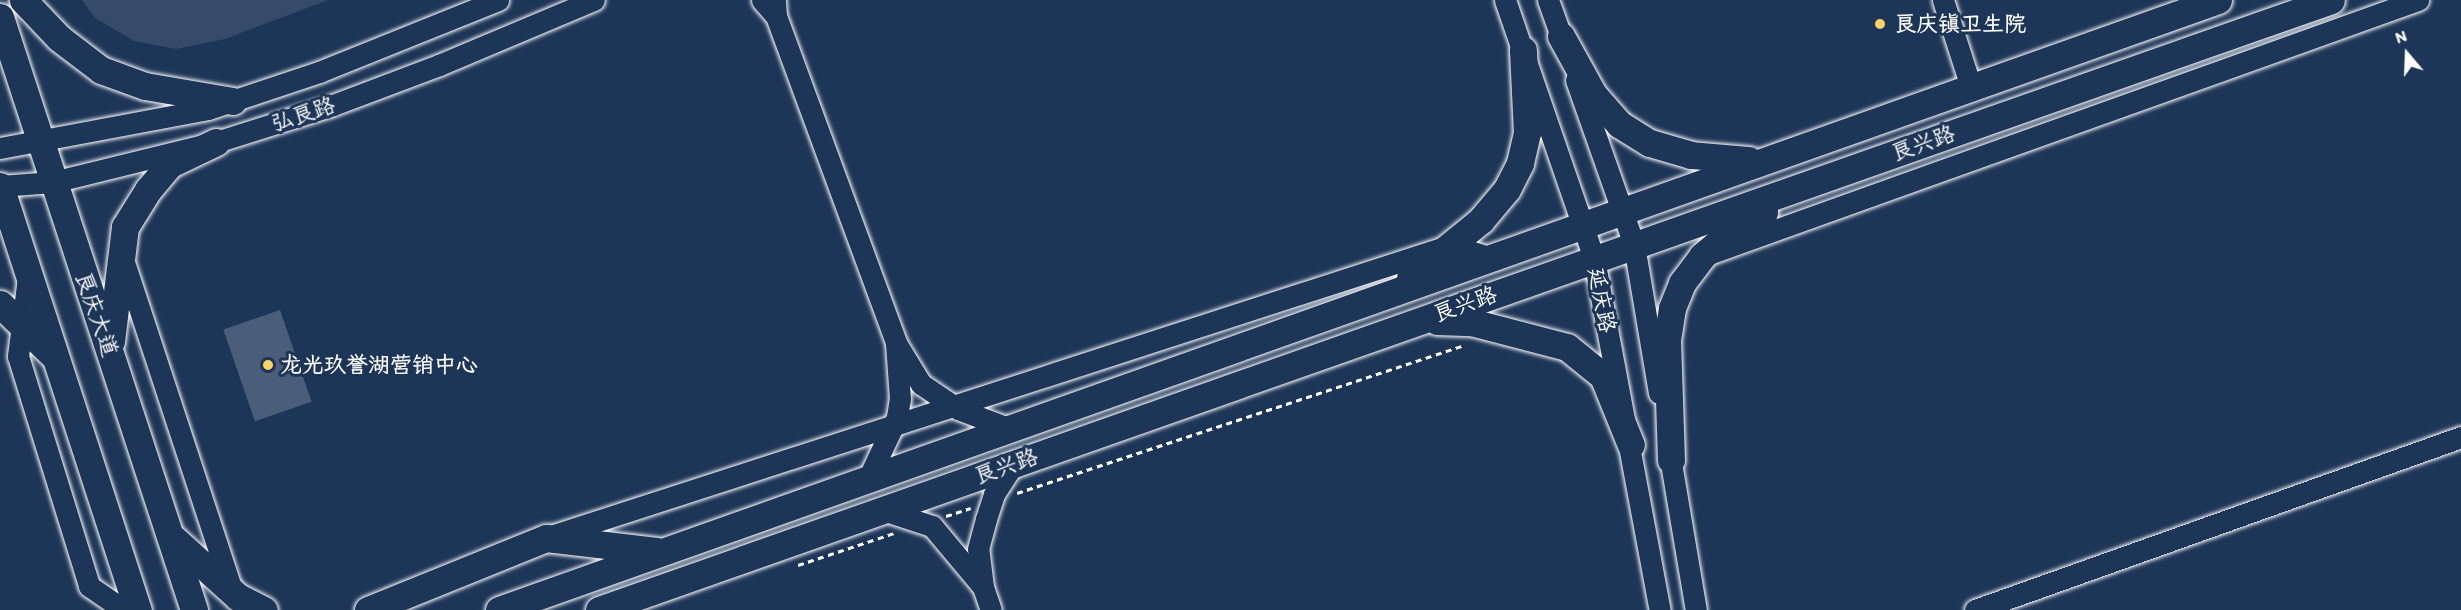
<!DOCTYPE html>
<meta charset="utf-8">
<style>
body{margin:0}
#map{position:relative;width:2461px;height:610px;overflow:hidden;background:#1d3557;font-family:Itim,"LXGW WenKai TC",sans-serif}
div>[style]{position:absolute}
.green>*{inset:0;background:#364b69}
.building>*{inset:0;background:#4a5d79;transform-origin:0 0}
.path>*{height:3px;margin-top:-1.5px;transform-origin:0;background:repeating-linear-gradient(90deg,#fff 0 6px,transparent 0 10.5px)}
.roads{filter:drop-shadow(0 0 2px #fff) drop-shadow(0 0 2px #fff)}
.minor>*{height:21px;margin:-10.5px;padding:0 10.5px;transform-origin:10.5px;border-radius:10.5px;background:#1d3557}
.major>*{height:27px;margin:-13.5px;padding:0 13.5px;transform-origin:13.5px;border-radius:13.5px;background:#1d3557}
.dots>*{width:16px;height:16px;translate:-50% -50%;box-sizing:border-box;border:3px solid #1d3557;border-radius:50%}
span{translate:-50% -50%;white-space:nowrap;text-align:center;line-height:1.15;-webkit-text-stroke:6px #1d3557;paint-order:stroke}
.poi-label{font-size:22px;color:#fff;font-weight:700}
.left{translate:0 -50%;text-align:left}
.street-label{font-size:22px;color:#fff}
.north{position:absolute;left:2377px;top:24px;width:60px;height:60px;-webkit-text-stroke:4px #1d3557;paint-order:stroke;rotate:341deg;font-size:16px;font-weight:700;line-height:24px;text-align:center;color:#fff}
.north::after{content:'';display:block;margin:auto;width:21px;height:27px;background:#fff;clip-path:polygon(50% 0,100% 100%,50% 72%,0 100%)}
</style>
<div id="map">
<div class="green">
<div style="clip-path:polygon(82px 0,328px 0,225px 39px,176px 49px,134px 41px,95px 18px)"></div>
</div>
<div class="building">
<div style="left:280px;top:310px;width:97px;height:60px;rotate:71deg"></div>
</div>
<div class="path">
<div style="left:1017px;top:493px;width:471px;rotate:-18.3deg"></div>
<div style="left:946px;top:516px;width:26px;rotate:-18deg"></div>
<div style="left:798px;top:565px;width:101px;rotate:-18.4deg"></div>
</div>
<div class="roads">
<div class="minor">
<div style="left:762px;top:0;width:21px;rotate:49deg"></div>
<div style="left:776px;top:16px;width:16px;rotate:-94deg"></div>
<div style="left:1505px;top:0;width:274px;rotate:71deg"></div>
<div style="left:1594px;top:259px;width:357px;rotate:79.4deg"></div>
<div style="left:1548px;top:0;width:53px;rotate:70.2deg"></div>
<div style="left:1943px;top:0;width:91px;rotate:72.2deg"></div>
<div style="left:776px;top:16px;width:348px;rotate:69.8deg"></div>
<div style="left:1576px;top:80px;width:175px;rotate:70.6deg"></div>
<div style="left:1634px;top:245px;width:150px;rotate:80.4deg"></div>
<div style="left:0;top:148px;width:212px;rotate:-10.6deg"></div>
<div style="left:208px;top:109px;width:117px;rotate:-18.4deg"></div>
<div style="left:319px;top:72px;width:193px;rotate:-21.9deg"></div>
<div style="left:0;top:186px;width:53px;rotate:-4.3deg"></div>
<div style="left:53px;top:182px;width:168px;rotate:-13.8deg"></div>
<div style="left:216px;top:142px;width:123px;rotate:-17.5deg"></div>
<div style="left:333px;top:105px;width:113px;rotate:-20.7deg"></div>
<div style="left:439px;top:65px;width:168px;rotate:-22.8deg"></div>
<div style="left:1711px;top:253px;width:751px;rotate:-19.69deg"></div>
<div style="left:123px;top:259px;width:349px;rotate:71.8deg"></div>
<div style="left:28px;top:277px;width:80px;rotate:97.2deg"></div>
<div style="left:18px;top:356px;width:241px;rotate:72.8deg"></div>
<div style="left:89px;top:586px;width:42px;rotate:34.4deg"></div>
<div style="left:1668px;top:445px;width:167px;rotate:80.4deg"></div>
<div style="left:868px;top:479px;width:68px;rotate:-64.9deg"></div>
<div style="left:897px;top:417px;width:18px;rotate:-81deg"></div>
<div style="left:900px;top:399px;width:56px;rotate:-94.1deg"></div>
<div style="left:896px;top:343px;width:48px;rotate:58.6deg"></div>
<div style="left:921px;top:384px;width:45px;rotate:34deg"></div>
<div style="left:958px;top:409px;width:53px;rotate:20.8deg"></div>
<div style="left:883px;top:510px;width:52px;rotate:18.1deg"></div>
<div style="left:932px;top:526px;width:80px;rotate:50.1deg"></div>
<div style="left:983px;top:587px;width:38px;rotate:-97deg"></div>
<div style="left:978px;top:549px;width:31px;rotate:-75deg"></div>
<div style="left:986px;top:519px;width:26px;rotate:-72deg"></div>
<div style="left:994px;top:494px;width:37px;rotate:-57deg"></div>
<div style="left:551px;top:536px;width:946px;rotate:-17.92deg"></div>
<div style="left:1451px;top:245px;width:40px;rotate:18deg"></div>
<div style="left:983px;top:587px;width:24px;rotate:71deg"></div>
<div style="left:1975px;top:610px;width:516px;rotate:-19.59deg"></div>
</div>
<div class="major">
<div style="left:23px;top:0;width:52px;rotate:46.5deg"></div>
<div style="left:59px;top:38px;width:53px;rotate:37.3deg"></div>
<div style="left:101px;top:70px;width:47px;rotate:20deg"></div>
<div style="left:145px;top:86px;width:89px;rotate:9.7deg"></div>
<div style="left:0;top:17px;width:624px;rotate:71.88deg"></div>
<div style="left:1561px;top:36px;width:66px;rotate:61.1deg"></div>
<div style="left:1593px;top:94px;width:40px;rotate:49deg"></div>
<div style="left:1619px;top:124px;width:36px;rotate:32deg"></div>
<div style="left:1650px;top:143px;width:43px;rotate:16.3deg"></div>
<div style="left:1691px;top:155px;width:58px;rotate:4.9deg"></div>
<div style="left:0;top:186px;width:446px;rotate:72deg"></div>
<div style="left:1410px;top:278px;width:92px;rotate:-39.2deg"></div>
<div style="left:1481px;top:220px;width:40px;rotate:-50deg"></div>
<div style="left:1507px;top:189px;width:29px;rotate:-63deg"></div>
<div style="left:1520px;top:163px;width:31px;rotate:-77deg"></div>
<div style="left:1527px;top:133px;width:83px;rotate:-92.8deg"></div>
<div style="left:0;top:304px;width:76px;rotate:43.9deg"></div>
<div style="left:1437px;top:321px;width:34px;rotate:2deg"></div>
<div style="left:1471px;top:322px;width:99px;rotate:14.6deg"></div>
<div style="left:1567px;top:347px;width:46px;rotate:38.9deg"></div>
<div style="left:1603px;top:376px;width:74px;rotate:67.9deg"></div>
<div style="left:111px;top:341px;width:115px;rotate:-83deg"></div>
<div style="left:125px;top:227px;width:44px;rotate:-58.1deg"></div>
<div style="left:148px;top:190px;width:34px;rotate:-50deg"></div>
<div style="left:170px;top:164px;width:51px;rotate:-25.6deg"></div>
<div style="left:1671px;top:460px;width:120px;rotate:-91.9deg"></div>
<div style="left:1667px;top:340px;width:32px;rotate:-81deg"></div>
<div style="left:1672px;top:308px;width:27px;rotate:-68deg"></div>
<div style="left:1682px;top:283px;width:34px;rotate:-53deg"></div>
<div style="left:1702px;top:256px;width:35px;rotate:-40deg"></div>
<div style="left:1729px;top:233px;width:41px;rotate:-31deg"></div>
<div style="left:174px;top:539px;width:86px;rotate:42.2deg"></div>
<div style="left:238px;top:597px;width:29px;rotate:27deg"></div>
<div style="left:368px;top:610px;width:192px;rotate:-22deg"></div>
<div style="left:546px;top:538px;width:111px;rotate:6.7deg"></div>
<div style="left:499px;top:610px;width:1824px;rotate:-19.54deg"></div>
<div style="left:599px;top:610px;width:1836px;rotate:-19.4deg"></div>
</div>
</div>
<div class="dots">
<div style="left:1880px;top:24px;background:#ffd166"></div>
<div style="left:268px;top:365px;background:#ffd166"></div>
</div>
<div class="poi-label">
<span class="left" style="left:1894px;top:24px">良庆镇卫生院</span>
<span class="left" style="left:280px;top:365px">龙光玖誉湖营销中心</span>
</div>
<div class="street-label">
<span style="left:303px;top:114px;rotate:-18deg">弘良路</span>
<span style="left:1923px;top:143px;rotate:-19deg">良兴路</span>
<span style="left:1602px;top:300px;rotate:79deg">延庆路</span>
<span style="left:1465px;top:304px;rotate:-19deg">良兴路</span>
<span style="left:97px;top:314px;rotate:71deg">良庆大道</span>
<span style="left:1006px;top:466px;rotate:-19deg">良兴路</span>
</div>
<div class="north">N</div>
</div>
